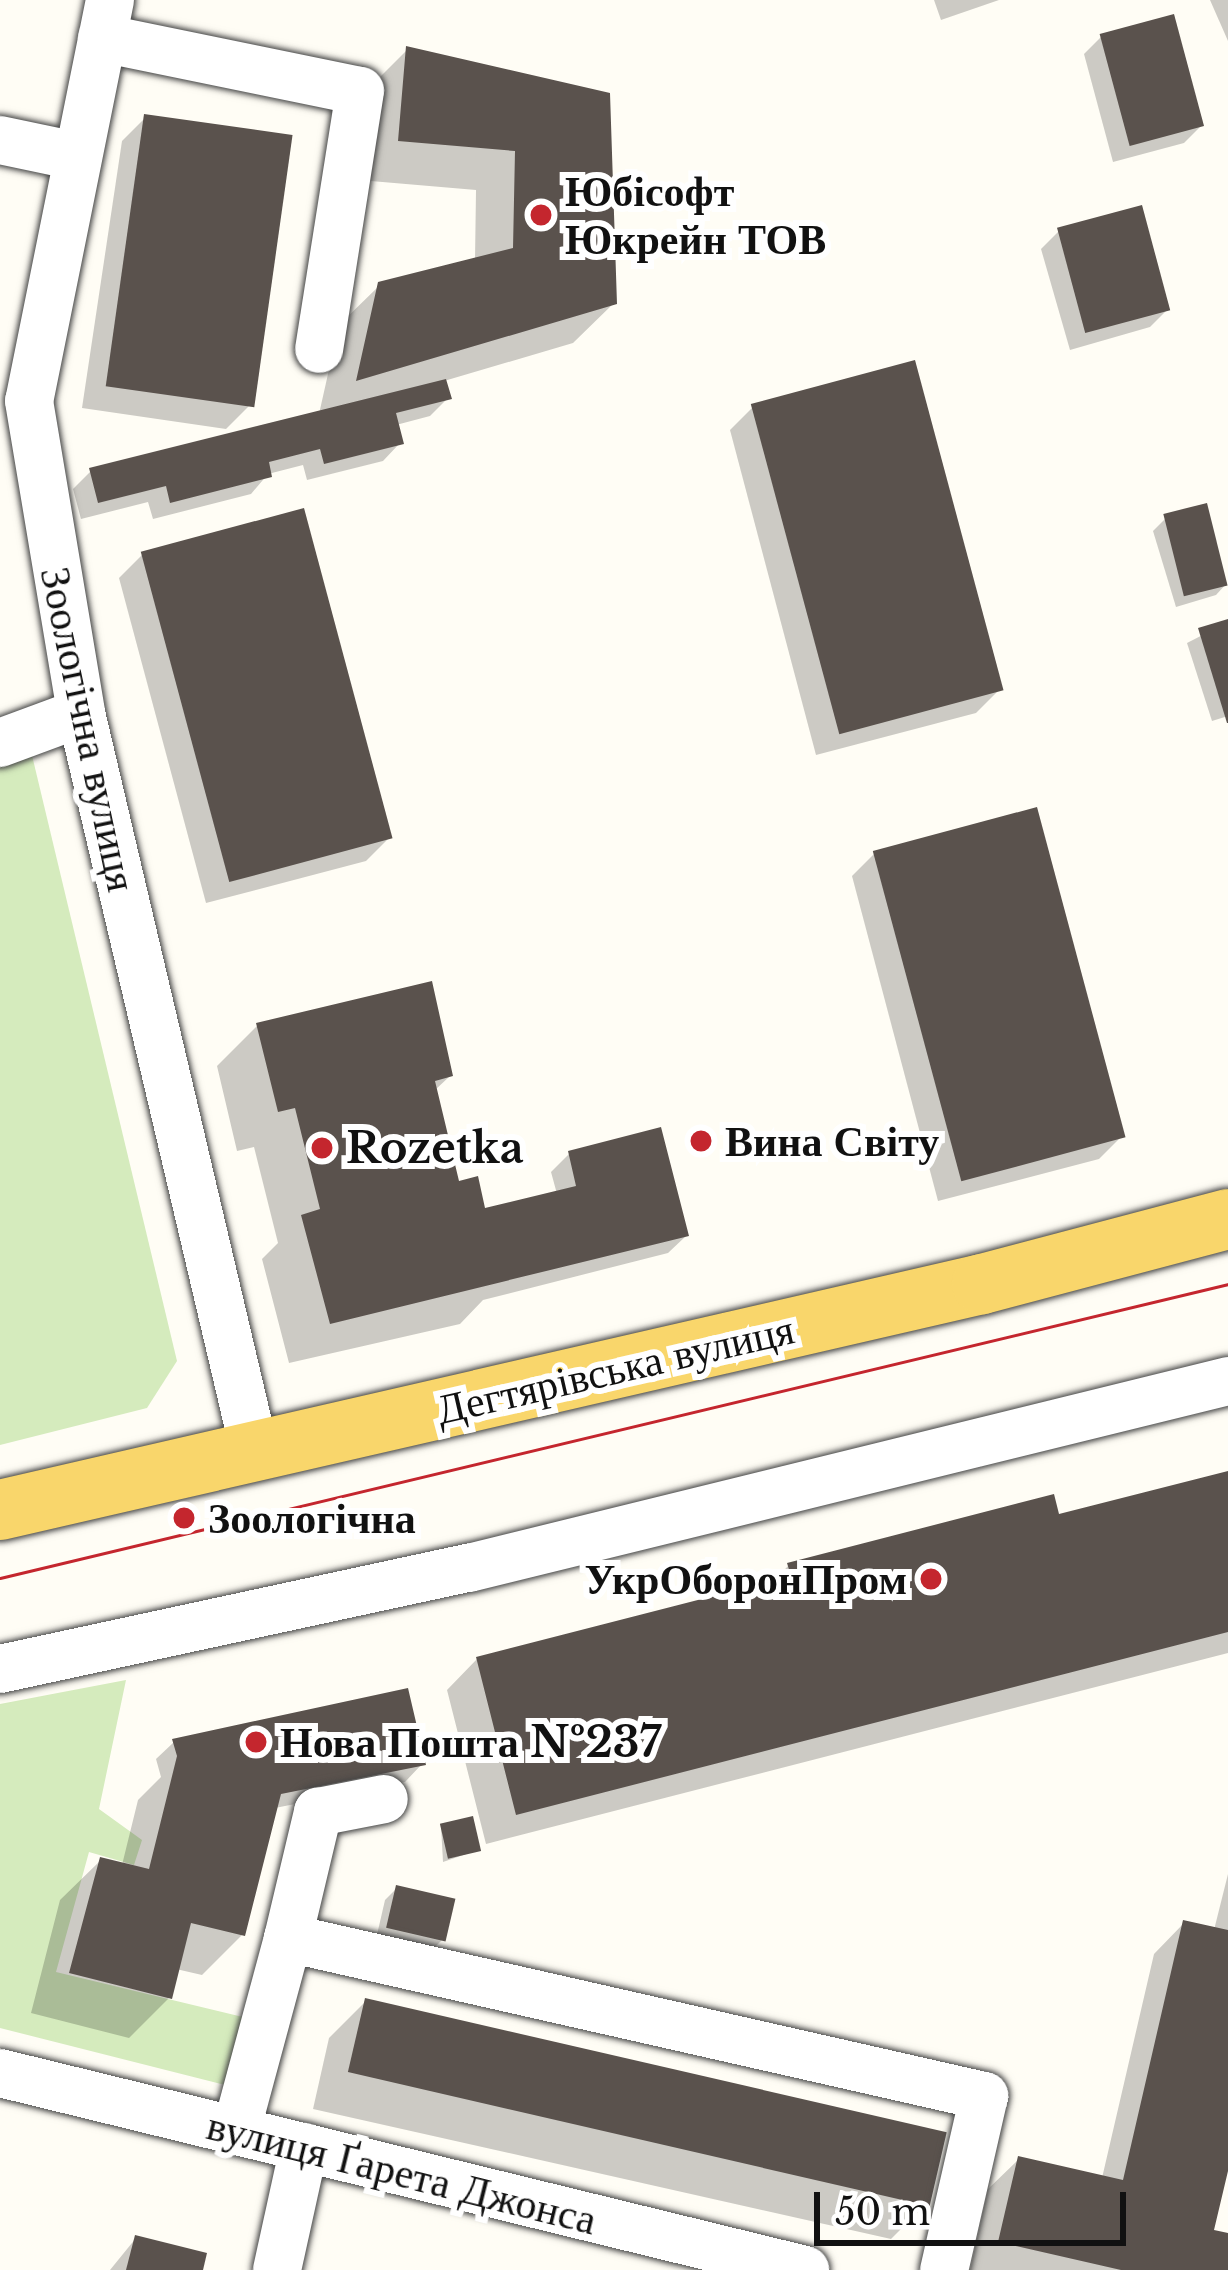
<!DOCTYPE html>
<meta charset="utf-8">
<style>
body{margin:0}
#map{position:relative;width:1228px;height:2270px;overflow:hidden;background:#fffdf5;font-family:"Libre Baskerville",serif}
div>[style]{position:absolute}
.green>*{inset:0;background:#d5ebbd}
.shadow>*{inset:0;background:#0003}
.building>*{inset:0;background:#5a524d;transform-origin:0 0}
.roads{filter:drop-shadow(0 0 3px #444) drop-shadow(0 0 3px #444)}
.minor>*{height:48px;margin:-24px;padding:0 24px;transform-origin:24px;border-radius:24px;background:#fff}
.major>*{height:60px;margin:-30px;padding:0 30px;transform-origin:30px;border-radius:30px;background:#f9d66b}
.tram>*{height:3px;margin:-1.5px;padding:0 1.5px;transform-origin:1.5px;border-radius:1.5px;background:#c4262e}
.dots>*{width:33px;height:33px;translate:-50% -50%;box-sizing:border-box;border:6px solid #fff;border-radius:50%}
span{translate:-50% -50%;white-space:nowrap;text-align:center;line-height:1.15;-webkit-text-stroke:12px #fff;paint-order:stroke}
.poi-label{font-size:42px;color:#111;font-weight:700}
.left{translate:0 -50%;text-align:left}
.right{translate:-100% -50%;text-align:right}
.street-label{font-size:42px;color:#111}
.scale{position:absolute;left:814px;top:2192px;width:312px;height:54px;box-sizing:border-box;border:6px solid #111;border-top:0;padding-left:15px;font-size:36px;line-height:42px;white-space:nowrap;color:#111;-webkit-text-stroke:9px #fff;paint-order:stroke}
</style>
<div id="map">
<div class="green">
<div style="clip-path:polygon(30px 747px,177px 1361px,147px 1408px,0 1445px,0 759px)"></div>
<div style="clip-path:polygon(126px 1680px,99px 1809px,142px 1840px,134px 1865px,89px 1852px,56px 1972px,247px 2018px,229px 2086px,0 2028px,0 1704px)"></div>
</div>
<div class="shadow">
<div style="clip-path:polygon(934px 0,999px 0,941px 20px)"></div>
<div style="clip-path:polygon(1210px 0,1228px 0,1228px 41px)"></div>
<div style="clip-path:polygon(1101px 37px,1202px 125px,1184px 143px,1113px 162px,1084px 54px)"></div>
<div style="clip-path:polygon(407px 50px,607px 95px,614px 303px,573px 343px,444px 381px,448px 398px,430px 416px,396px 425px,400px 443px,383px 461px,307px 480px,303px 465px,268px 474px,251px 494px,153px 519px,148px 502px,81px 519px,73px 489px,91px 471px,319px 414px,339px 325px,380px 285px,475px 260px,476px 190px,359px 180px,367px 90px)"></div>
<div style="clip-path:polygon(145px 118px,249px 406px,226px 429px,82px 408px,122px 141px)"></div>
<div style="clip-path:polygon(1059px 231px,1168px 309px,1150px 327px,1070px 350px,1041px 249px)"></div>
<div style="clip-path:polygon(753px 407px,999px 690px,976px 713px,816px 755px,730px 430px)"></div>
<div style="clip-path:polygon(1165px 519px,1227px 583px,1216px 595px,1176px 607px,1153px 531px)"></div>
<div style="clip-path:polygon(142px 555px,389px 838px,366px 861px,206px 903px,119px 578px)"></div>
<div style="clip-path:polygon(1228px 622px,1228px 716px,1212px 721px,1187px 643px)"></div>
<div style="clip-path:polygon(875px 853px,1122px 1136px,1099px 1159px,938px 1201px,852px 876px)"></div>
<div style="clip-path:polygon(258px 1025px,450px 1076px,434px 1091px,456px 1185px,484px 1212px,557px 1194px,551px 1172px,569px 1154px,686px 1236px,668px 1253px,483px 1300px,460px 1324px,289px 1363px,262px 1259px,278px 1243px,254px 1147px,237px 1151px,217px 1066px)"></div>
<div style="clip-path:polygon(1228px 1474px,1228px 1653px,486px 1844px,447px 1690px,477px 1659px,770px 1585px,788px 1566px,1057px 1518px)"></div>
<div style="clip-path:polygon(174px 1742px,422px 1764px,405px 1782px,275px 1808px,242px 1935px,202px 1975px,176px 1969px,169px 1998px,129px 2038px,31px 2013px,60px 1900px,101px 1860px,122px 1865px,138px 1800px,161px 1777px,156px 1759px)"></div>
<div style="clip-path:polygon(441px 1826px,478px 1850px,443px 1862px)"></div>
<div style="clip-path:polygon(1228px 1874px,1228px 2158px,1211px 2232px,1228px 2236px,1228px 2270px,970px 2270px,988px 2189px,1019px 2159px,1102px 2178px,1154px 1954px,1184px 1923px,1214px 1930px)"></div>
<div style="clip-path:polygon(397px 1888px,442px 1940px,430px 1952px,376px 1939px,385px 1900px)"></div>
<div style="clip-path:polygon(366px 2001px,928px 2202px,891px 2239px,313px 2109px,329px 2038px)"></div>
<div style="clip-path:polygon(136px 2238px,200px 2270px,110px 2270px)"></div>
</div>
<div class="building">
<div style="left:1174px;top:14px;width:116px;height:77px;rotate:75deg"></div>
<div style="clip-path:polygon(406px 46px,610px 93px,617px 304px,356px 381px,378px 282px,513px 248px,515px 151px,398px 141px)"></div>
<div style="left:144px;top:114px;width:150px;height:275px;rotate:8deg"></div>
<div style="left:1142px;top:205px;width:109px;height:88px;rotate:75deg"></div>
<div style="left:915px;top:360px;width:342px;height:170px;rotate:75deg"></div>
<div style="clip-path:polygon(446px 379px,452px 399px,396px 413px,404px 444px,324px 464px,320px 449px,269px 462px,272px 477px,170px 503px,166px 486px,98px 503px,89px 468px)"></div>
<div style="left:1207px;top:503px;width:85px;height:45px;rotate:76deg"></div>
<div style="left:304px;top:508px;width:342px;height:169px;rotate:75deg"></div>
<div style="clip-path:polygon(1228px 619px,1228px 723px,1227px 723px,1198px 628px)"></div>
<div style="left:1037px;top:807px;width:342px;height:170px;rotate:75deg"></div>
<div style="clip-path:polygon(432px 981px,453px 1076px,435px 1081px,459px 1181px,478px 1176px,485px 1208px,576px 1186px,568px 1151px,661px 1127px,689px 1236px,330px 1324px,301px 1215px,320px 1209px,295px 1108px,278px 1112px,256px 1023px)"></div>
<div style="clip-path:polygon(1228px 1471px,1228px 1632px,516px 1815px,476px 1657px,791px 1576px,787px 1563px,1054px 1494px,1059px 1514px)"></div>
<div style="clip-path:polygon(408px 1688px,426px 1765px,281px 1794px,245px 1936px,191px 1923px,172px 1999px,69px 1973px,100px 1857px,149px 1869px,177px 1756px,172px 1739px)"></div>
<div style="left:473px;top:1816px;width:36px;height:34px;rotate:77deg"></div>
<div style="left:396px;top:1885px;width:61px;height:44px;rotate:13deg"></div>
<div style="clip-path:polygon(1183px 1920px,1228px 1930px,1228px 2171px,1214px 2230px,1228px 2233px,1228px 2270px,1121px 2270px,998px 2242px,1018px 2156px,1123px 2180px)"></div>
<div style="left:365px;top:1998px;width:597px;height:76px;rotate:13deg"></div>
<div style="clip-path:polygon(135px 2235px,207px 2253px,203px 2270px,126px 2270px)"></div>
</div>
<div class="roads">
<div class="minor">
<div style="left:110px;top:0;width:409px;rotate:101.4deg"></div>
<div style="left:29px;top:401px;width:316px;rotate:80.5deg"></div>
<div style="left:81px;top:713px;width:760px;rotate:76.77deg"></div>
<div style="left:102px;top:38px;width:263px;rotate:11.6deg"></div>
<div style="left:360px;top:91px;width:261px;rotate:99deg"></div>
<div style="left:0;top:140px;width:78px;rotate:11.9deg"></div>
<div style="left:0;top:743px;width:86px;rotate:-20.3deg"></div>
<div style="left:0;top:1669px;width:480px;rotate:-12.2deg"></div>
<div style="left:469px;top:1568px;width:782px;rotate:-13.84deg"></div>
<div style="left:288px;top:1938px;width:130px;rotate:-76.6deg"></div>
<div style="left:318px;top:1812px;width:67px;rotate:-11.1deg"></div>
<div style="left:0;top:2073px;width:829px;rotate:13.75deg"></div>
<div style="left:236px;top:2131px;width:200px;rotate:-74.9deg"></div>
<div style="left:288px;top:1938px;width:714px;rotate:12.79deg"></div>
<div style="left:984px;top:2096px;width:179px;rotate:102.9deg"></div>
<div style="left:277px;top:2270px;width:126px;rotate:-77.6deg"></div>
</div>
<div class="major">
<div style="left:0;top:1510px;width:1008px;rotate:-12.96deg"></div>
<div style="left:982px;top:1284px;width:254px;rotate:-14.8deg"></div>
</div>
</div>
<div class="tram">
<div style="left:0;top:1578px;width:1263px;rotate:-13.46deg"></div>
</div>
<div class="dots">
<div style="left:541px;top:215px;background:#c4262e"></div>
<div style="left:701px;top:1141px;background:#c4262e"></div>
<div style="left:322px;top:1148px;background:#c4262e"></div>
<div style="left:184px;top:1518px;background:#c4262e"></div>
<div style="left:931px;top:1579px;background:#c4262e"></div>
<div style="left:256px;top:1742px;background:#c4262e"></div>
</div>
<div class="poi-label">
<span class="left" style="left:565px;top:215px">Юбісофт<br>Юкрейн ТОВ</span>
<span class="left" style="left:725px;top:1141px">Вина Світу</span>
<span class="left" style="left:346px;top:1148px">Rozetka</span>
<span class="left" style="left:208px;top:1518px">Зоологічна</span>
<span class="right" style="left:907px;top:1579px">УкрОборонПром</span>
<span class="left" style="left:280px;top:1742px">Нова Пошта №237</span>
</div>
<div class="street-label">
<span style="left:89px;top:729px;rotate:78deg">Зоологічна вулиця</span>
<span style="left:615px;top:1369px;rotate:-13deg">Дегтярівська вулиця</span>
<span style="left:402px;top:2172px;rotate:14deg">вулиця Ґарета Джонса</span>
</div>
<div class="scale">50 m</div>
</div>
